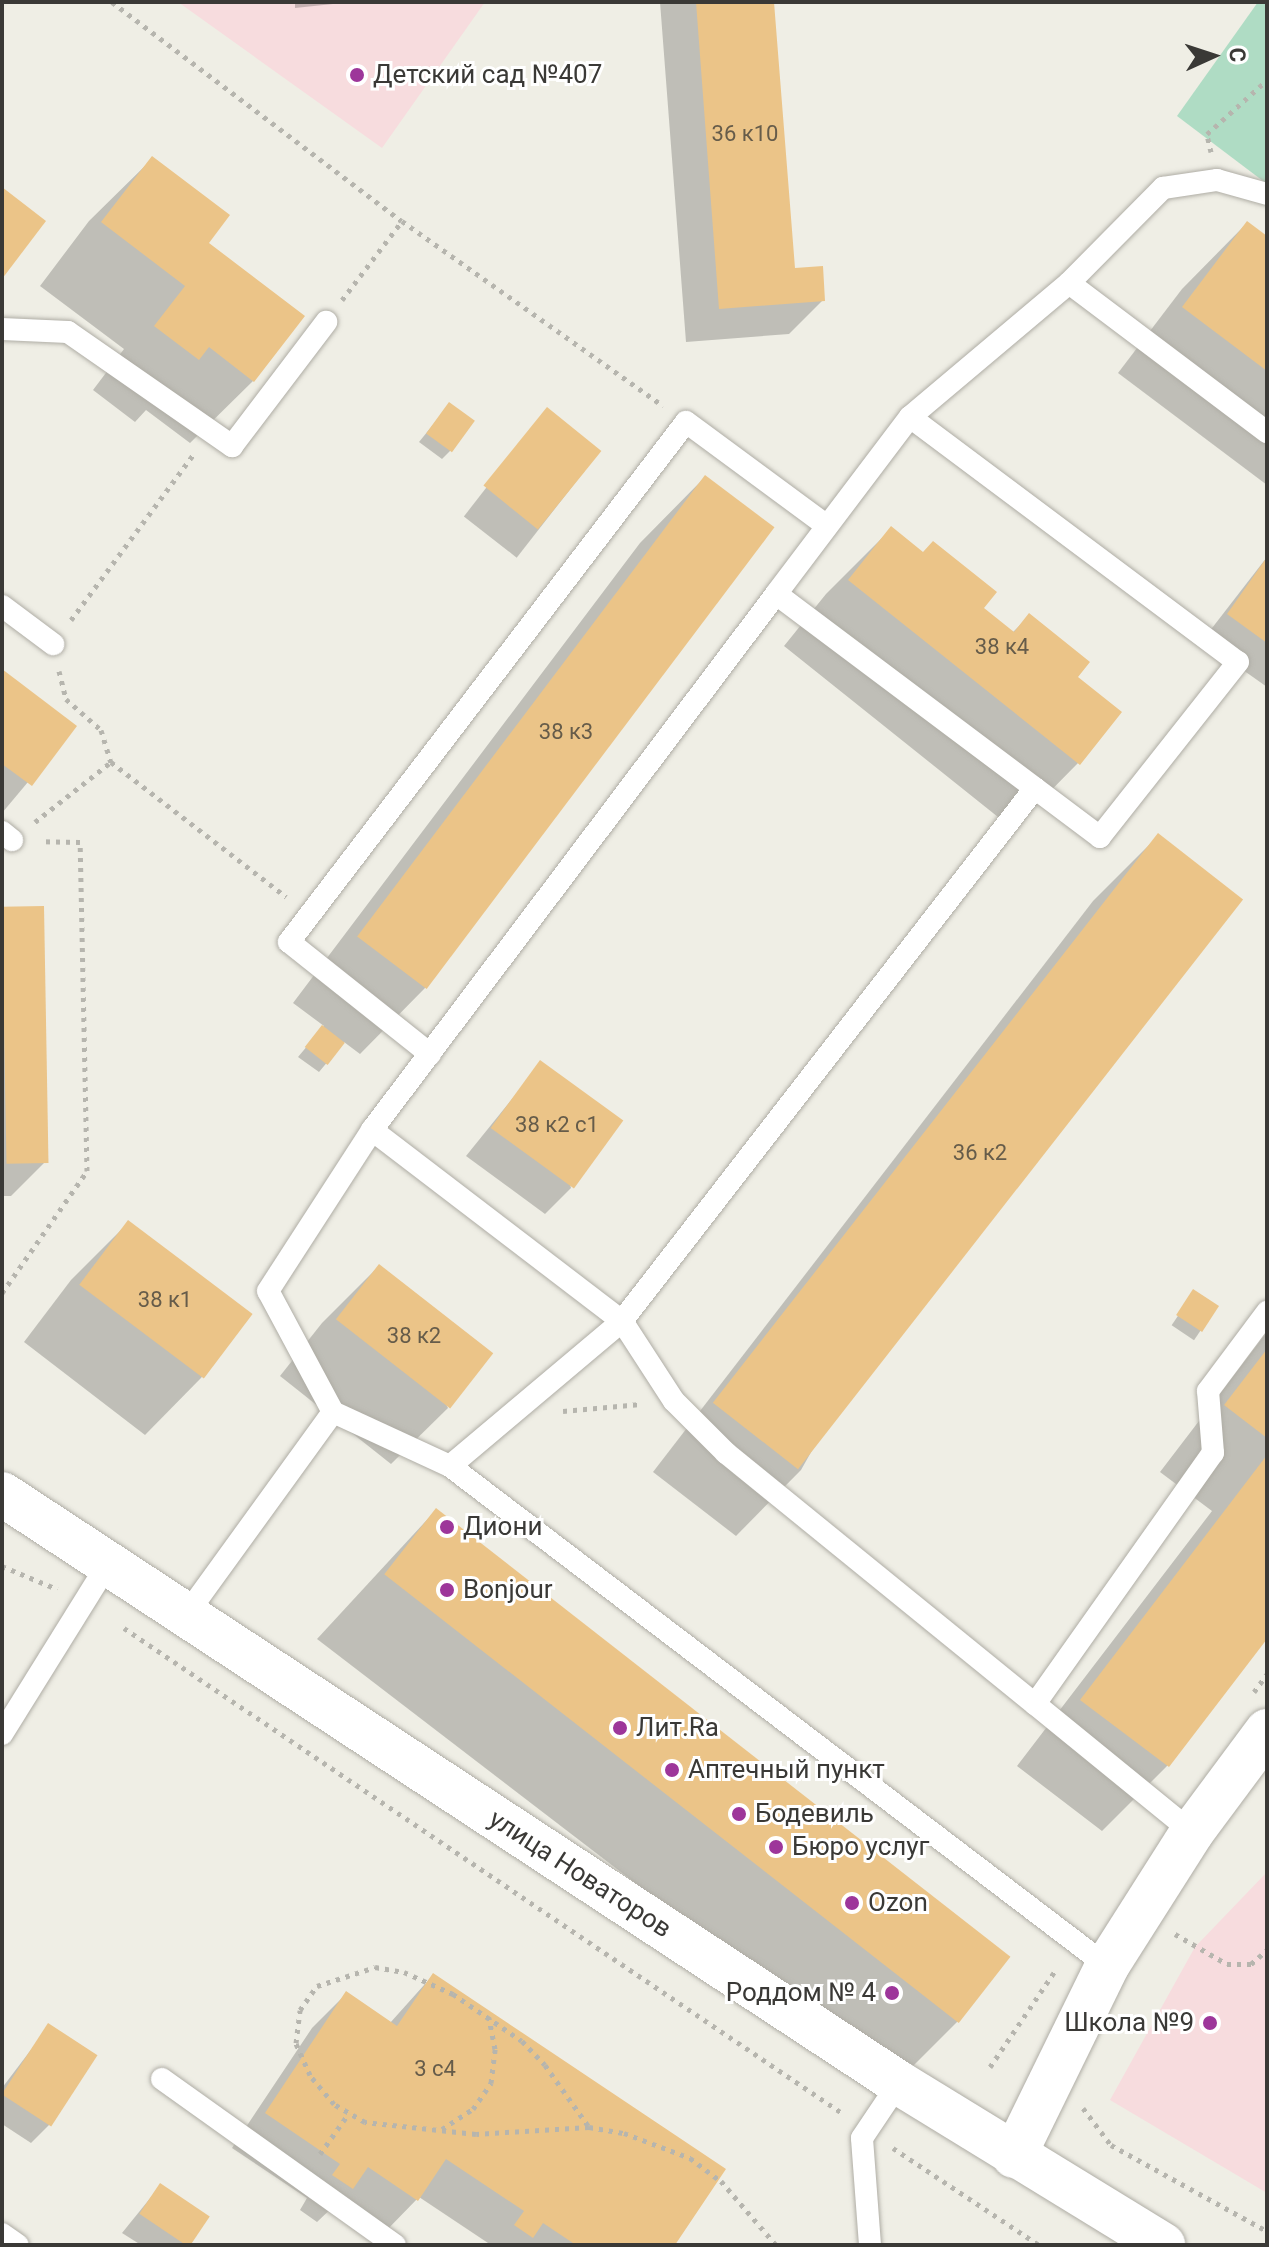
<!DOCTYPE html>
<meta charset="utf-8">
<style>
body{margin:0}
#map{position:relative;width:1269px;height:2247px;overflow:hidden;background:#efeee5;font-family:Roboto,sans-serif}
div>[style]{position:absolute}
.education>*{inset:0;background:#f7dcde}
.green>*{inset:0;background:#afdcc4}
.shadow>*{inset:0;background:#0003;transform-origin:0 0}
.building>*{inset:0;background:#ebc488;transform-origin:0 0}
.path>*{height:5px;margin-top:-2.5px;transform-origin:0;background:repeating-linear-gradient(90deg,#b6b5ae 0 4px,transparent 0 10px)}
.roads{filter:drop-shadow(0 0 2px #afada5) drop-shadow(0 0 2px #afada5)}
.lane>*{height:22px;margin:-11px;padding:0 11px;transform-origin:11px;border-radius:11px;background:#fff}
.street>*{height:44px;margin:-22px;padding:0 22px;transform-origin:22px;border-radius:22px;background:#fff}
.secondary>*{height:44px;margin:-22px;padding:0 22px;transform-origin:22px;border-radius:22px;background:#fff}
.dots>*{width:22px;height:22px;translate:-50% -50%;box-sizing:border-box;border:4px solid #fff;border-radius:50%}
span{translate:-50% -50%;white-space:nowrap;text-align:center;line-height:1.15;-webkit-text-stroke:6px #fff;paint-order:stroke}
.number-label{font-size:22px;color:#665c4a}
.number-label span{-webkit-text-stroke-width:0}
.poi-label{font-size:26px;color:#3a3936}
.left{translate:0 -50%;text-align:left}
.right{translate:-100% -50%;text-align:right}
.street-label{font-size:26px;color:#3a3936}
.frame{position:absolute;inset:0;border:4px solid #3a3936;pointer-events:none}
.north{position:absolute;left:1173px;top:16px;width:80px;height:80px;-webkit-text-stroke:6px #fff;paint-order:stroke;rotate:87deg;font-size:22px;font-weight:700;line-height:32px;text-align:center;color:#3a3936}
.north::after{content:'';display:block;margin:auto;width:28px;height:36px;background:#3a3936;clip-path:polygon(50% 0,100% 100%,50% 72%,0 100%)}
</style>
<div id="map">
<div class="education">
<div style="clip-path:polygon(178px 2px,485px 2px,382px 148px)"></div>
<div style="clip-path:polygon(1267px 1872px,1267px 2193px,1110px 2100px,1195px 1947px)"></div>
</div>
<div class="green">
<div style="clip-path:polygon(1258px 2px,1267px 2px,1267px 184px,1177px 116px)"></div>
</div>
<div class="shadow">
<div style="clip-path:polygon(295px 2px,352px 2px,295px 8px)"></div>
<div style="clip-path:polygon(660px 2px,772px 2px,793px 270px,823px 300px,789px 334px,686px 342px)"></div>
<div style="clip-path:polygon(152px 159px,206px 243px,253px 381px,190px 443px,146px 410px,135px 422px,93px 390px,124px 349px,40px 286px,89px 221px)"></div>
<div style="clip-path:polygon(1247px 223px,1267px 238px,1267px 485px,1118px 373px,1182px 289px)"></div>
<div style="clip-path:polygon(449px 405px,450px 451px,442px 459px,419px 442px)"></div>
<div style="left:547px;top:410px;width:67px;height:135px;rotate:38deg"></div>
<div style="clip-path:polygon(705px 477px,425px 988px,360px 1054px,344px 1042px,319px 1072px,298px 1057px,324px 1026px,293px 1003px,640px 543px)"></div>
<div style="clip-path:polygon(891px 529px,1012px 633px,1029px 616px,1075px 677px,1078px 763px,1013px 829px,784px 646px,826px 594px)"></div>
<div style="clip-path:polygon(1267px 557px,1267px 687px,1202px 641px)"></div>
<div style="clip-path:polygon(2px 671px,75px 726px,2px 813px)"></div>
<div style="clip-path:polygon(1158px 836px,801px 1470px,736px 1536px,653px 1472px,1093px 901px)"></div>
<div style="clip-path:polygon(2px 909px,45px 1162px,11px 1196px,2px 1196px)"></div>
<div style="clip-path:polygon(541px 1063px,571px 1188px,545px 1214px,466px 1156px)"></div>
<div style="clip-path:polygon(128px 1223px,249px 1316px,201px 1378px,145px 1435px,24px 1342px,71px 1280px)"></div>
<div style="clip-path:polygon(379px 1266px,448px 1408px,391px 1464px,280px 1376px,322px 1323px)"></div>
<div style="left:1194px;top:1292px;width:27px;height:40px;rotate:34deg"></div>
<div style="clip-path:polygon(1267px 1332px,1267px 1636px,1167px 1766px,1102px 1831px,1017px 1766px,1212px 1511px,1160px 1472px)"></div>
<div style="clip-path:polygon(436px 1510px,961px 2018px,896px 2083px,317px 1639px)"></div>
<div style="clip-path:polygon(433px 1975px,673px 2245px,491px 2245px,419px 2197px,383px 2234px,337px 2203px,317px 2222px,300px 2210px,307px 2198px,232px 2148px,312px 2028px,346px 1994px,390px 2023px)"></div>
<div style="clip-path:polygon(49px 2026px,49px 2125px,31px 2143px,2px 2124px,2px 2088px)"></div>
<div style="clip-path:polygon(160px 2186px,207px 2217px,188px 2245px,141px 2245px,122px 2233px)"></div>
</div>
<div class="building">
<div style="clip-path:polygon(696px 2px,774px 2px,795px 268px,823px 266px,825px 301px,719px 309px)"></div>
<div style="clip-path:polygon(152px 156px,230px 215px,209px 243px,305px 316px,254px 382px,209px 347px,199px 360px,154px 326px,185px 286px,101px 222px)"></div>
<div style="clip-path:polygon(2px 187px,46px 221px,2px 279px)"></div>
<div style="clip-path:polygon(1247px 221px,1267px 236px,1267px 371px,1182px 307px)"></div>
<div style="left:449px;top:402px;width:32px;height:39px;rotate:36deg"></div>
<div style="left:547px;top:407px;width:70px;height:101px;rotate:39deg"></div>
<div style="left:705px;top:475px;width:87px;height:578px;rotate:37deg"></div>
<div style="clip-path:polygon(891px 526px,923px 552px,933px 541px,997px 592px,984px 608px,1014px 632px,1029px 613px,1090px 662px,1078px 677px,1122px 712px,1080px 765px,848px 580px)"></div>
<div style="clip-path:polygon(1267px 557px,1267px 643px,1227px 614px)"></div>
<div style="clip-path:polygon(2px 669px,77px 726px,32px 786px,2px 764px)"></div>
<div style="left:1158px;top:833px;width:108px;height:723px;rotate:38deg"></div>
<div style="left:44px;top:906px;width:257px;height:42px;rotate:89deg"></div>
<div style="left:322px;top:1025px;width:29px;height:28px;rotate:38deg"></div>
<div style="left:540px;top:1060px;width:103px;height:84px;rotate:36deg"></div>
<div style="left:128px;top:1220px;width:156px;height:81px;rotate:37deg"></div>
<div style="left:379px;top:1264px;width:145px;height:70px;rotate:38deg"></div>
<div style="left:1193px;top:1289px;width:31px;height:31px;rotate:33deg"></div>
<div style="clip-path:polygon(1267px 1349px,1267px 1438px,1224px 1405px)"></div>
<div style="clip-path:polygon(1267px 1455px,1267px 1639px,1169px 1767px,1080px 1700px)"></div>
<div style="left:436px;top:1508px;width:729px;height:84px;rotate:38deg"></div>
<div style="clip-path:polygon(433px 1973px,726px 2169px,675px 2245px,576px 2245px,543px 2223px,533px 2238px,514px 2225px,524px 2211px,446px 2159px,418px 2201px,368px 2167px,353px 2189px,332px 2175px,340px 2164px,265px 2113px,346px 1991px,397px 2026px)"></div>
<div style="left:48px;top:2023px;width:59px;height:85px;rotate:33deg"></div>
<div style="left:160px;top:2183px;width:60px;height:37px;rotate:34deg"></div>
</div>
<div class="path">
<div style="left:112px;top:2px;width:363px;rotate:37.1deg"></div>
<div style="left:402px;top:221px;width:320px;rotate:35.3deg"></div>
<div style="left:1211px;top:152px;width:18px;rotate:-103deg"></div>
<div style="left:1207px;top:134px;width:81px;rotate:-42deg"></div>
<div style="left:342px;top:300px;width:99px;rotate:-52.8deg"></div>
<div style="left:71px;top:620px;width:207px;rotate:-53.5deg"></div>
<div style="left:59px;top:671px;width:29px;rotate:76deg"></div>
<div style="left:66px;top:699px;width:47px;rotate:41.5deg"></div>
<div style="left:101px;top:730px;width:34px;rotate:73deg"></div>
<div style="left:111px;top:762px;width:221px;rotate:37.6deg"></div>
<div style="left:35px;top:822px;width:97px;rotate:-38.3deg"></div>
<div style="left:2px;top:1293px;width:149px;rotate:-55.1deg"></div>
<div style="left:87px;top:1171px;width:329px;rotate:-91.2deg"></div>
<div style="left:80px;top:842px;width:39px;rotate:-179deg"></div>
<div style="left:563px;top:1411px;width:78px;rotate:-5.1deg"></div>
<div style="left:2px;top:1566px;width:60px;rotate:22.7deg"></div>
<div style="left:124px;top:1628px;width:866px;rotate:34.04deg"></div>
<div style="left:1254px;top:1692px;width:22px;rotate:-54deg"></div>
<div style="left:1175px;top:1934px;width:60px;rotate:30deg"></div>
<div style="left:1227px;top:1964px;width:24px"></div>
<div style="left:1251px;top:1964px;width:21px;rotate:-41deg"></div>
<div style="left:990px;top:2067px;width:116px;rotate:-55.9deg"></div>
<div style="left:1083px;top:2108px;width:46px;rotate:52.9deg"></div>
<div style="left:1111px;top:2145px;width:178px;rotate:28.9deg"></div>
<div style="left:589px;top:2127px;width:113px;rotate:176.5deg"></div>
<div style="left:476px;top:2134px;width:112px;rotate:-173.8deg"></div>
<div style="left:365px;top:2122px;width:36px;rotate:-150deg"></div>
<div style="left:334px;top:2104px;width:38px;rotate:-130deg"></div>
<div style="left:310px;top:2075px;width:35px;rotate:-114deg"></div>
<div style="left:296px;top:2043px;width:33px;rotate:-83deg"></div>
<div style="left:300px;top:2010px;width:29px;rotate:-55deg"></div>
<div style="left:317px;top:1986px;width:61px;rotate:-18.1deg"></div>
<div style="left:375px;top:1967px;width:29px;rotate:10deg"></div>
<div style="left:404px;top:1972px;width:54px;rotate:24.2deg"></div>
<div style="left:453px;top:1994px;width:83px;rotate:34.3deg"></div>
<div style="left:522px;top:2041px;width:33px;rotate:46deg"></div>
<div style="left:545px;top:2065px;width:76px;rotate:54.6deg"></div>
<div style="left:589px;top:2127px;width:36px;rotate:10deg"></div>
<div style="left:624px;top:2133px;width:71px;rotate:20.7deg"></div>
<div style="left:690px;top:2158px;width:39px;rotate:37deg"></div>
<div style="left:721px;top:2181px;width:84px;rotate:49.3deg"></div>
<div style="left:442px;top:2129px;width:37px;rotate:-33deg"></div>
<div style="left:473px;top:2109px;width:32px;rotate:-55deg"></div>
<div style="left:491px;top:2083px;width:34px;rotate:-83deg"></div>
<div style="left:495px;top:2049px;width:32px;rotate:-101deg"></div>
<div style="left:893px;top:2148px;width:175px;rotate:33.6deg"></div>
<div style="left:320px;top:2154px;width:50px;rotate:-54.7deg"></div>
</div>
<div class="roads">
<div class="lane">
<div style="left:1069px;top:283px;width:248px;rotate:37deg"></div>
<div style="left:2px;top:329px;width:66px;rotate:2.6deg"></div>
<div style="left:68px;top:332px;width:200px;rotate:34.8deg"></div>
<div style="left:232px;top:446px;width:156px;rotate:-52.8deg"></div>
<div style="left:910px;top:417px;width:208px;rotate:-40.1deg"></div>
<div style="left:1069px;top:283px;width:134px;rotate:-45.3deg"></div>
<div style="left:1163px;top:188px;width:55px;rotate:-8.4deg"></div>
<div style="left:1217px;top:180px;width:52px;rotate:15.6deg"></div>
<div style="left:2px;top:606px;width:64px;rotate:36.7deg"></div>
<div style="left:2px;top:832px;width:13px;rotate:39deg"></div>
<div style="left:430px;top:1054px;width:180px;rotate:-141.5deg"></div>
<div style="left:289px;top:942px;width:654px;rotate:-52.64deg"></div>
<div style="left:686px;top:422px;width:175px;rotate:36.4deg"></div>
<div style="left:372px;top:1130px;width:315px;rotate:37.4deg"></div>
<div style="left:622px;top:1321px;width:674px;rotate:-52.23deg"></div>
<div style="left:333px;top:1412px;width:129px;rotate:24.8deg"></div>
<div style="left:450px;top:1466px;width:826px;rotate:37.27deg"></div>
<div style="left:450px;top:1466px;width:225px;rotate:-40.1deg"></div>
<div style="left:622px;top:1321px;width:95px;rotate:57deg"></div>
<div style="left:674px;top:1401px;width:74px;rotate:45deg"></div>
<div style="left:726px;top:1453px;width:398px;rotate:39.1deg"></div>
<div style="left:186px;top:1615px;width:251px;rotate:-54.1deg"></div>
<div style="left:333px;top:1412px;width:137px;rotate:-118.2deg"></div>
<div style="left:268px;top:1291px;width:192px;rotate:-57.1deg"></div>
<div style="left:372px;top:1130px;width:671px;rotate:-52.99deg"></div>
<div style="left:776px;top:594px;width:222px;rotate:-52.9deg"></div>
<div style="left:910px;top:417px;width:409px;rotate:36.8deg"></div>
<div style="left:1238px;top:662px;width:223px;rotate:128.3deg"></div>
<div style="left:1100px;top:837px;width:405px;rotate:-143.1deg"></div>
<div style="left:2px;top:1734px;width:200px;rotate:-58.1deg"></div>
<div style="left:1192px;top:1832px;width:203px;rotate:-140.8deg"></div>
<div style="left:1035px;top:1704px;width:308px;rotate:-54.7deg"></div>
<div style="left:1213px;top:1453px;width:62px;rotate:-94.6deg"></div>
<div style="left:1208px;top:1391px;width:99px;rotate:-53.2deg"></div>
<div style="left:162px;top:2079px;width:286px;rotate:35.5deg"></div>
<div style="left:2px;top:2234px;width:19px;rotate:35deg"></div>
<div style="left:870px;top:2245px;width:107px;rotate:-94.3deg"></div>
<div style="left:862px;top:2138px;width:66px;rotate:-56.1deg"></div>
</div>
<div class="street">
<div style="left:1014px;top:2156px;width:212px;rotate:-63.9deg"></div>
<div style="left:1107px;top:1966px;width:159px;rotate:-57.6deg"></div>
<div style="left:1192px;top:1832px;width:126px;rotate:-53.4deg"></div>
</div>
<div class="secondary">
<div style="left:2px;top:1494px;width:1073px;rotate:33.29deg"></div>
<div style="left:899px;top:2083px;width:310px;rotate:31.5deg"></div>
</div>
</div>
<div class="dots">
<div style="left:357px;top:75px;background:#9d369a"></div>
<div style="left:447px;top:1527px;background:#9d369a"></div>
<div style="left:447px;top:1590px;background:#9d369a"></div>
<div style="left:620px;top:1728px;background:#9d369a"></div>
<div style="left:672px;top:1770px;background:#9d369a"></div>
<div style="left:739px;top:1814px;background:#9d369a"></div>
<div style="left:776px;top:1847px;background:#9d369a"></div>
<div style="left:852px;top:1903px;background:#9d369a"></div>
<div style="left:892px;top:1993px;background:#9d369a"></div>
<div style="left:1210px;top:2023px;background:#9d369a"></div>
</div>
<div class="number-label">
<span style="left:745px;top:134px">36 к10</span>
<span style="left:1002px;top:647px">38 к4</span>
<span style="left:566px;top:732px">38 к3</span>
<span style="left:557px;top:1125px">38 к2 с1</span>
<span style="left:980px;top:1153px">36 к2</span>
<span style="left:165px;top:1300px">38 к1</span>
<span style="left:414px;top:1336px">38 к2</span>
<span style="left:435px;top:2069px">3 с4</span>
</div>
<div class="poi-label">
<span class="left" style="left:373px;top:75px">Детский сад №407</span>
<span class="left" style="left:463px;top:1527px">Диони</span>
<span class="left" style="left:463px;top:1590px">Bonjour</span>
<span class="left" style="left:636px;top:1728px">Лит.Ra</span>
<span class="left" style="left:688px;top:1770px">Аптечный пункт</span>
<span class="left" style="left:755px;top:1814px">Бодевиль</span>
<span class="left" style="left:792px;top:1847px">Бюро услуг</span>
<span class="left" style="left:868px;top:1903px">Ozon</span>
<span class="right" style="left:876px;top:1993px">Роддом № 4</span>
<span class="right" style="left:1194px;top:2023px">Школа №9</span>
</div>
<div class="street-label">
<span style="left:580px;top:1874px;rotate:33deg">улица Новаторов</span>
</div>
<div class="frame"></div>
<div class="north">С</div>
</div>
